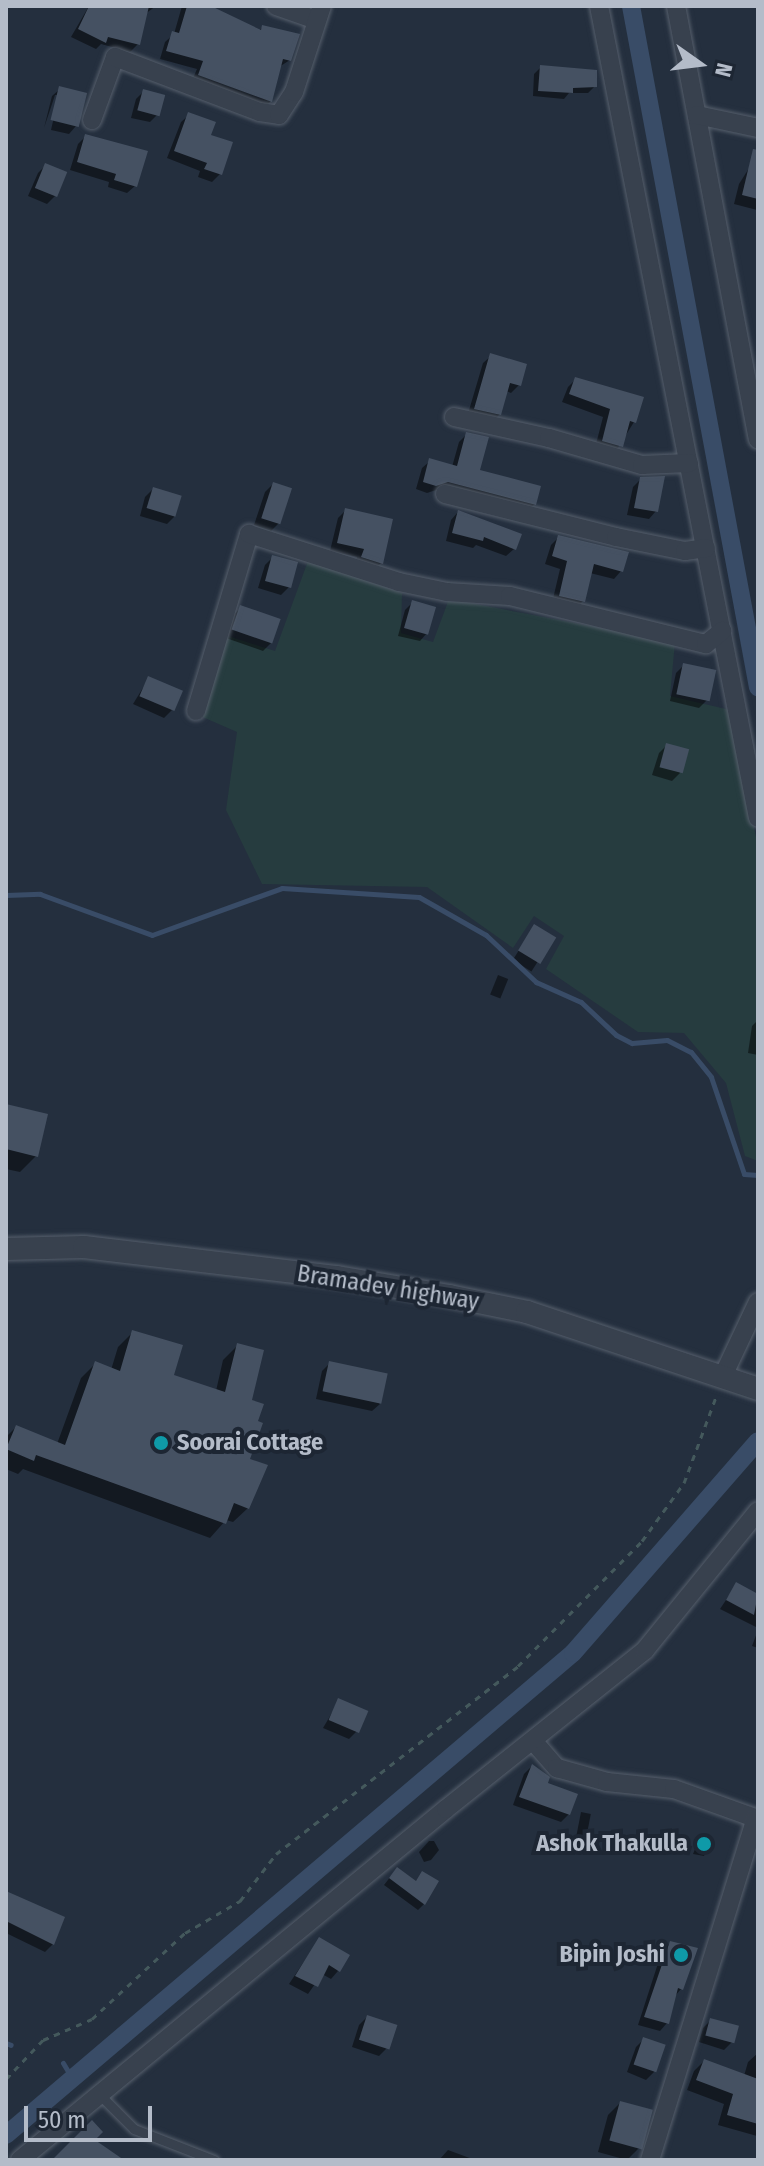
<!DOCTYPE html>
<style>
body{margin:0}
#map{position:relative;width:764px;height:2166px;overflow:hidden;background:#242f3e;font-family:"Fira Sans Condensed",sans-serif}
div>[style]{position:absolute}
.green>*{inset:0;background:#263c3f}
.shadow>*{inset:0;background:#0007;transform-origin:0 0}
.stream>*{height:5px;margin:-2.5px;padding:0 2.5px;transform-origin:2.5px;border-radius:2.5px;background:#394c67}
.canal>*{height:18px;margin:-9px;padding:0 9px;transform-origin:9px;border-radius:9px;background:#394c67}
.building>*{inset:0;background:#455162;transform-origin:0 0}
.path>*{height:3px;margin-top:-1.5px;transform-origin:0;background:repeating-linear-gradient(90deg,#44595c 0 6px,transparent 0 12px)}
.roads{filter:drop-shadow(0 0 2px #565f6c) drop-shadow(0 0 2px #565f6c)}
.service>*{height:9px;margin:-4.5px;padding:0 4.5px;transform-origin:4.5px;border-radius:4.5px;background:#38414e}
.minor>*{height:18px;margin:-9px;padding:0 9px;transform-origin:9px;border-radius:9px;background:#38414e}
.tertiary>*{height:22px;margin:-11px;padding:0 11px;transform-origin:11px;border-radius:11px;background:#38414e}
.dots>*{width:22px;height:22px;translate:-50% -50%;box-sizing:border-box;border:4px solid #1d2633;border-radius:50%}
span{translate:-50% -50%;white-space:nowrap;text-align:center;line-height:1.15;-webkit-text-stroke:8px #1d2633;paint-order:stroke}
.street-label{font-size:24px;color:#b4bcc9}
.poi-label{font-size:24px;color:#b4bcc9;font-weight:700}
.left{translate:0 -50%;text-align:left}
.right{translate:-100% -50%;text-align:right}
.frame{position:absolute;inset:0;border:8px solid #b4bcc9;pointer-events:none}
.north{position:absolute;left:660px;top:24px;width:80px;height:80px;-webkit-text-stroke:6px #1d2633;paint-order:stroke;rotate:104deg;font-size:22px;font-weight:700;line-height:32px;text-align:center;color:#b4bcc9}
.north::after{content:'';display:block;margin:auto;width:28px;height:36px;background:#b4bcc9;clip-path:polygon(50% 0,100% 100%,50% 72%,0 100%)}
.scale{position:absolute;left:24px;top:2106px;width:128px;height:36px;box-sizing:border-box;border:4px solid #b4bcc9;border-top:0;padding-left:10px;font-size:24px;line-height:28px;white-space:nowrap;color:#b4bcc9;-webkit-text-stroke:6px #1d2633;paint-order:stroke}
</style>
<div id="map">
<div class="green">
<div style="clip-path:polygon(308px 561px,402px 593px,401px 633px,433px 642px,449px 599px,675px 642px,670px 696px,730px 710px,758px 847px,758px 1161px,745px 1156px,726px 1083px,684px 1033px,638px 1032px,546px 969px,564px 936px,534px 916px,513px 948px,427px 887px,262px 884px,226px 810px,237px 732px,198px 715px,225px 635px,275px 651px)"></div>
</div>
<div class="shadow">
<div style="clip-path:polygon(89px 6px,156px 6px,145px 14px,138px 44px,130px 52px,101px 44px,96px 49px,71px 37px)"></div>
<div style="clip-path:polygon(182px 6px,213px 6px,212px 9px,259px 31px,263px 27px,290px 60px,279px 67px,271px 101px,263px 109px,191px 83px,197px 69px,160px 59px,165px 42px,174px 34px)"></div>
<div style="clip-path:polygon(541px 67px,595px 86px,588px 93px,569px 93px,564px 99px,533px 96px,534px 74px)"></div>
<div style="clip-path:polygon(60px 89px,76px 126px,69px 134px,51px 130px,59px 95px,55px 95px,44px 128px,52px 96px)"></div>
<div style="clip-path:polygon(144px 91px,158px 114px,150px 122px,131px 118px,136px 99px)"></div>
<div style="clip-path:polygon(189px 115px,220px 174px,212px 182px,198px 177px,200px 171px,167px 158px,181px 122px)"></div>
<div style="clip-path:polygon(86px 136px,135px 186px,127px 193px,108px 187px,109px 182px,70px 170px,78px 144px)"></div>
<div style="clip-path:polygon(758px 154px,758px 209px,757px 210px,734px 204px,739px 184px)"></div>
<div style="clip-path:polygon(46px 165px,55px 196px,47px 204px,28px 196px,38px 173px)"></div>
<div style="clip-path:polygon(491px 356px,519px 385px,511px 393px,506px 391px,500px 414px,492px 422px,467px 417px,483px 363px)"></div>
<div style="clip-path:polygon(576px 379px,634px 422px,614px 454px,595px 448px,603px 417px,562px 402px,568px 387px)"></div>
<div style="clip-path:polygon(467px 434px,478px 471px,535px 504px,527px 511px,439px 489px,427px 493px,416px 489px,422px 468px,430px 461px,452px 467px,459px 442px)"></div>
<div style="clip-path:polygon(641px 479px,656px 511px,649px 519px,627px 515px,633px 487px)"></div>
<div style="clip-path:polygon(273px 484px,279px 523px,271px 531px,254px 525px,265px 492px)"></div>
<div style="clip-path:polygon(153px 489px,175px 516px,167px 524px,140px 516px,145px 497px)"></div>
<div style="clip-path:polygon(346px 510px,381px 563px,373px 571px,355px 565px,357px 557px,330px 551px,338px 518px)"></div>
<div style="clip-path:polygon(458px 512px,514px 549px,506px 556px,476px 545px,473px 548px,446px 541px,451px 520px)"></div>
<div style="clip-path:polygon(559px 537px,621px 571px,614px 579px,590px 573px,583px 601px,575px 609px,552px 603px,560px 569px,545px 564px,551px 545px)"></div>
<div style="clip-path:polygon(273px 557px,289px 587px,281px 595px,258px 588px,265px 565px)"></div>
<div style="clip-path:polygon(412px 603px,427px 633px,420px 641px,398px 636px,405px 610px)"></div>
<div style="clip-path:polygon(241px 608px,271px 643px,263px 651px,226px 638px,233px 615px)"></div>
<div style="clip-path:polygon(684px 665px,707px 700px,699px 708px,670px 701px,676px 673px)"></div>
<div style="clip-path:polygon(149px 678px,172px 710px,164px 718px,133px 704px)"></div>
<div style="clip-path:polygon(667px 745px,680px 773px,672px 781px,652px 775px,659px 753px)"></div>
<div style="left:534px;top:926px;width:22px;height:40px;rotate:32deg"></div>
<div style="left:498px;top:975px;width:11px;height:21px;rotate:22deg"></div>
<div style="clip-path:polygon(758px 1020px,758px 1055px,748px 1053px,752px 1026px)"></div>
<div style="clip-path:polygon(6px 1106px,36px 1156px,20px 1172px,6px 1169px)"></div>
<div style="clip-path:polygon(133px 1332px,172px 1377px,216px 1391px,223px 1360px,238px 1345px,250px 1401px,248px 1508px,233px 1522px,226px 1520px,210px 1538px,23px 1469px,18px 1474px,6px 1469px,6px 1437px,16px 1427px,57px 1444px,81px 1378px,95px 1364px,111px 1370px,118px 1347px)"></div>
<div style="clip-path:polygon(330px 1363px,380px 1404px,372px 1411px,316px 1399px,322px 1371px)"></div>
<div style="clip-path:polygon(736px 1585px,758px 1596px,758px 1628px,720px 1609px)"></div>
<div style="clip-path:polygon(758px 1630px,758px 1648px,752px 1646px)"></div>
<div style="clip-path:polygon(339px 1701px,357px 1731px,349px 1739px,323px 1728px)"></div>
<div style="clip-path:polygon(532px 1766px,569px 1814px,561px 1822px,513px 1805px,524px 1774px)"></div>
<div style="left:581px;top:1812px;width:10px;height:25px;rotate:11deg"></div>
<div style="clip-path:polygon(700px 1837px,711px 1840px,704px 1856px,693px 1854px)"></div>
<div style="clip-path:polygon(429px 1841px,434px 1841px,439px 1850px,431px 1860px,424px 1862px,419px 1852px)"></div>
<div style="clip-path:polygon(422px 1874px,424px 1904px,418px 1910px,384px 1885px,391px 1876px,415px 1883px)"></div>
<div style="clip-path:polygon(6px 1894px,53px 1944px,45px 1952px,6px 1933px)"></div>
<div style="clip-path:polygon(319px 1939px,338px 1971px,331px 1979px,322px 1974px,308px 1994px,289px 1984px)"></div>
<div style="clip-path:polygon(670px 1943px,681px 1989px,675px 1996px,667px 2023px,660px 2031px,638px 2025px,662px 1951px)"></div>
<div style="clip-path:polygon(367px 2017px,394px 2026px,387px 2048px,379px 2056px,352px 2047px,359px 2025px)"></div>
<div style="clip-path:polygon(711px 2020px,732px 2042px,724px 2050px,699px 2042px,703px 2028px)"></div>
<div style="clip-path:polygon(644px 2039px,654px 2072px,646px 2080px,627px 2072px,636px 2047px)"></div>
<div style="clip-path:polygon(758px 2053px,758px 2135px,757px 2136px,718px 2125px,724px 2104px,687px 2090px,694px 2071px,704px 2061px,744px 2076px,748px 2062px)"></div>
<div style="clip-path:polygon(620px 2103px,639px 2148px,627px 2160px,598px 2152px,608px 2115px)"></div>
<div style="clip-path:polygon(448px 2150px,475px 2160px,439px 2160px)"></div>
</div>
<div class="stream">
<div style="left:6px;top:895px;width:34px;rotate:-2deg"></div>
<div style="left:40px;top:894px;width:119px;rotate:20.1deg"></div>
<div style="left:152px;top:935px;width:138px;rotate:-19.9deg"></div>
<div style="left:282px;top:888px;width:137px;rotate:3.8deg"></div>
<div style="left:419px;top:897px;width:77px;rotate:29.6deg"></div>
<div style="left:486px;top:935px;width:69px;rotate:43.2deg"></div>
<div style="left:536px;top:982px;width:49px;rotate:24deg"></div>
<div style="left:581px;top:1002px;width:48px;rotate:43.3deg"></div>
<div style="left:616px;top:1035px;width:18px;rotate:27deg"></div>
<div style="left:632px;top:1043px;width:35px;rotate:-5deg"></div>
<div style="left:667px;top:1040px;width:27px;rotate:27deg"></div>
<div style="left:691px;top:1052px;width:32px;rotate:51deg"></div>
<div style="left:711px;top:1077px;width:102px;rotate:71.2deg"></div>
<div style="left:744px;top:1174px;width:14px;rotate:4deg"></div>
<div style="left:6px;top:2043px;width:5px;rotate:22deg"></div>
<div style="left:63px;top:2063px;width:21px;rotate:59deg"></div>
</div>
<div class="canal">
<div style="left:631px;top:6px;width:693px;rotate:79.44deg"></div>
<div style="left:6px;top:2135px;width:744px;rotate:-40.37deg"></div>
<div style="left:573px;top:1653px;width:281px;rotate:-48.9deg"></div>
</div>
<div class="building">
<div style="clip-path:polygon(89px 6px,149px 6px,140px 45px,108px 37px,106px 43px,78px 29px)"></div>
<div style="clip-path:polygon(187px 6px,211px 6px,261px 30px,262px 25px,300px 34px,291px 61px,283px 59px,272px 102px,198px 75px,203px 61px,166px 51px,172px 31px,179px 33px)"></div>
<div style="clip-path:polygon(540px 65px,597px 70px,597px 87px,573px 88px,573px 93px,538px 91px)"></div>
<div style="left:59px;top:86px;width:29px;height:35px;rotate:14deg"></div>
<div style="left:143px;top:89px;width:23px;height:22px;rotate:15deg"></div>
<div style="clip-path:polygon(188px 112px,216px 122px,211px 135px,233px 142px,222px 175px,204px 169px,207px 163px,174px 151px)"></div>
<div style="clip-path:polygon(85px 134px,148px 151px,137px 187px,114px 180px,116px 174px,77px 162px)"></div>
<div style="clip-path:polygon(753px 149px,758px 150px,758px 199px,742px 195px)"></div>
<div style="left:45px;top:163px;width:24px;height:27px;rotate:22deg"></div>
<div style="clip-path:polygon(490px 353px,527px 364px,521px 386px,510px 383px,501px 415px,474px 409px)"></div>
<div style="clip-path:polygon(575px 377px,644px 397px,636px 423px,630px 421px,623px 447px,602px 441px,610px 409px,569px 394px)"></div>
<div style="clip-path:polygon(466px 432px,489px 437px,480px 470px,541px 486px,536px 505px,448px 482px,436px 486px,423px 482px,429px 458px,457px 466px)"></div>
<div style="clip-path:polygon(665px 476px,658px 512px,634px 508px,640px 477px)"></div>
<div style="left:273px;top:482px;width:20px;height:38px;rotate:18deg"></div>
<div style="left:153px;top:487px;width:30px;height:22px;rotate:17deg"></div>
<div style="clip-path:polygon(345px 508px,393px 519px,383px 564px,361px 557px,364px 549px,337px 543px)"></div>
<div style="clip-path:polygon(458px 510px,522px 534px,516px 550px,484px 537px,483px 541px,452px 533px)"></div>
<div style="clip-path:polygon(558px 535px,629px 552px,623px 572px,594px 564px,585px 602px,559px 596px,567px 561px,552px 556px)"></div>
<div style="left:272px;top:555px;width:27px;height:27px;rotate:15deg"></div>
<div style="left:412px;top:600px;width:25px;height:29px;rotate:16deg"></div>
<div style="left:240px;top:605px;width:43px;height:26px;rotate:19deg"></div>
<div style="left:683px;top:663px;width:34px;height:32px;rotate:12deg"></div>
<div style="left:148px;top:676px;width:38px;height:22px;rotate:23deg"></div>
<div style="left:666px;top:743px;width:24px;height:25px;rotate:15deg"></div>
<div style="left:534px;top:924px;width:26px;height:31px;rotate:31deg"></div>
<div style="clip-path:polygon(6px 1104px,48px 1114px,38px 1157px,6px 1149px)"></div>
<div style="clip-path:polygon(132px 1330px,183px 1345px,174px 1375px,225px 1392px,237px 1343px,264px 1350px,252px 1400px,264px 1404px,258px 1421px,263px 1423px,250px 1459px,268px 1465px,249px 1509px,234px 1503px,226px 1524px,36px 1455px,34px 1461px,6px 1449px,16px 1425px,65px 1445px,95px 1361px,120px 1371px)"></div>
<div style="left:329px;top:1361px;width:60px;height:31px;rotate:12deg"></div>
<div style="clip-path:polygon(736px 1582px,758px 1594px,754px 1615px,726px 1600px)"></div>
<div style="left:338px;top:1698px;width:33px;height:24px;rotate:23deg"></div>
<div style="clip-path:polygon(532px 1764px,550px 1777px,548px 1783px,578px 1794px,570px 1815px,519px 1797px)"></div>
<div style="clip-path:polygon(397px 1867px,416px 1881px,422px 1871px,439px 1881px,425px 1905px,389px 1878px)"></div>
<div style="clip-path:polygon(6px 1891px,65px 1917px,54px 1945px,6px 1921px)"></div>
<div style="clip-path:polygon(319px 1937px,350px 1955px,340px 1972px,329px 1965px,318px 1987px,295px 1976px)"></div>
<div style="clip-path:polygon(670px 1941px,698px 1948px,683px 1990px,678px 1988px,669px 2024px,644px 2017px)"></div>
<div style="left:367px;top:2015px;width:32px;height:26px;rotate:18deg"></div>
<div style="left:710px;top:2018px;width:30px;height:18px;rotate:15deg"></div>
<div style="left:643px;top:2037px;width:24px;height:29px;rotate:19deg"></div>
<div style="clip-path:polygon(704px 2059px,758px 2079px,758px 2124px,727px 2115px,733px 2094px,696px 2080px)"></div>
<div style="left:620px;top:2101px;width:34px;height:41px;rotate:15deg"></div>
<div style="clip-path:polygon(92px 2120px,103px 2132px,95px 2140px,124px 2160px,52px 2160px)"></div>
</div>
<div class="path">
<div style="left:6px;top:2079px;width:54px;rotate:-46.5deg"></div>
<div style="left:43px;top:2040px;width:53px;rotate:-23.2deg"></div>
<div style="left:92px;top:2019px;width:127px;rotate:-42.8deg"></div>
<div style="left:185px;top:1933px;width:64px;rotate:-30.2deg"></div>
<div style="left:240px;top:1901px;width:59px;rotate:-52.5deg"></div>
<div style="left:276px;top:1854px;width:306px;rotate:-37.8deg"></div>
<div style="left:518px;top:1666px;width:176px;rotate:-45.2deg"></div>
<div style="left:642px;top:1541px;width:72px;rotate:-54.1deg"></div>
<div style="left:684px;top:1483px;width:92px;rotate:-69.6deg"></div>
</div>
<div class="roads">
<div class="service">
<div style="left:99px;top:2094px;width:49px;rotate:45deg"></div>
<div style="left:134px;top:2129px;width:86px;rotate:21.2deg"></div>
</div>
<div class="minor">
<div style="left:276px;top:6px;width:42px;rotate:19.3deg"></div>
<div style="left:599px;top:6px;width:827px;rotate:78.92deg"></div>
<div style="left:676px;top:6px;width:441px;rotate:79.3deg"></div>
<div style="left:697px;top:115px;width:62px;rotate:12deg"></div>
<div style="left:92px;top:120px;width:67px;rotate:-69.9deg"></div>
<div style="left:115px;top:57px;width:155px;rotate:20.8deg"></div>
<div style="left:260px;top:112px;width:19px;rotate:9deg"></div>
<div style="left:279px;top:115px;width:27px;rotate:-57deg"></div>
<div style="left:294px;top:92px;width:90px;rotate:-72deg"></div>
<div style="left:454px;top:417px;width:97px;rotate:12.5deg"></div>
<div style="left:549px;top:438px;width:97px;rotate:16.2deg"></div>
<div style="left:642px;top:465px;width:47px;rotate:-2.4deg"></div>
<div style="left:445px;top:494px;width:176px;rotate:14.1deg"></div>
<div style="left:616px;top:537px;width:70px;rotate:11.5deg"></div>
<div style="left:685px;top:551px;width:21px;rotate:-8deg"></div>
<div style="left:196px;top:711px;width:185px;rotate:-73.3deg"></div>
<div style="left:249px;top:534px;width:157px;rotate:17.7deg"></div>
<div style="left:399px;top:582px;width:49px;rotate:11.8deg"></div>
<div style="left:447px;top:592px;width:63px;rotate:3.6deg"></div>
<div style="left:510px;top:596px;width:202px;rotate:13.8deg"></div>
<div style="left:706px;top:644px;width:21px;rotate:-39deg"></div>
<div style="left:722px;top:1378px;width:84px;rotate:-64.7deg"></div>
<div style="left:534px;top:1742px;width:35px;rotate:49deg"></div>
<div style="left:557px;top:1768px;width:52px;rotate:15.6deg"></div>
<div style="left:607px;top:1782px;width:67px;rotate:6deg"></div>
<div style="left:674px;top:1789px;width:89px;rotate:19.7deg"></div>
<div style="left:20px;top:2160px;width:552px;rotate:-39.49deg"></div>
<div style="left:446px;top:1809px;width:255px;rotate:-38.6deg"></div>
<div style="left:645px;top:1650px;width:179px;rotate:-50.9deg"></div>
<div style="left:650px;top:2160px;width:358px;rotate:-72.8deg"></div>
</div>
<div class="tertiary">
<div style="left:6px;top:1249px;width:78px;rotate:-1.5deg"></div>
<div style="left:84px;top:1247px;width:255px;rotate:6.8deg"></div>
<div style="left:337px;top:1277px;width:114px;rotate:9.6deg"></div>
<div style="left:449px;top:1296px;width:80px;rotate:11.6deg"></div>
<div style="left:527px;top:1312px;width:243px;rotate:18.4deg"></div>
</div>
</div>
<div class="dots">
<div style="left:161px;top:1443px;background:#0f9aa8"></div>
<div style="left:704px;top:1844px;background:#0f9aa8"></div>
<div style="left:681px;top:1955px;background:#0f9aa8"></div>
</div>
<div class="street-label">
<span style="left:388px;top:1288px;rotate:9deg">Bramadev highway</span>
</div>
<div class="poi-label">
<span class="left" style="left:177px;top:1443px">Soorai Cottage</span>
<span class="right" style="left:688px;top:1844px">Ashok Thakulla</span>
<span class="right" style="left:665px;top:1955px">Bipin Joshi</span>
</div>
<div class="frame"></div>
<div class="north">N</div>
<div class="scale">50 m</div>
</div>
